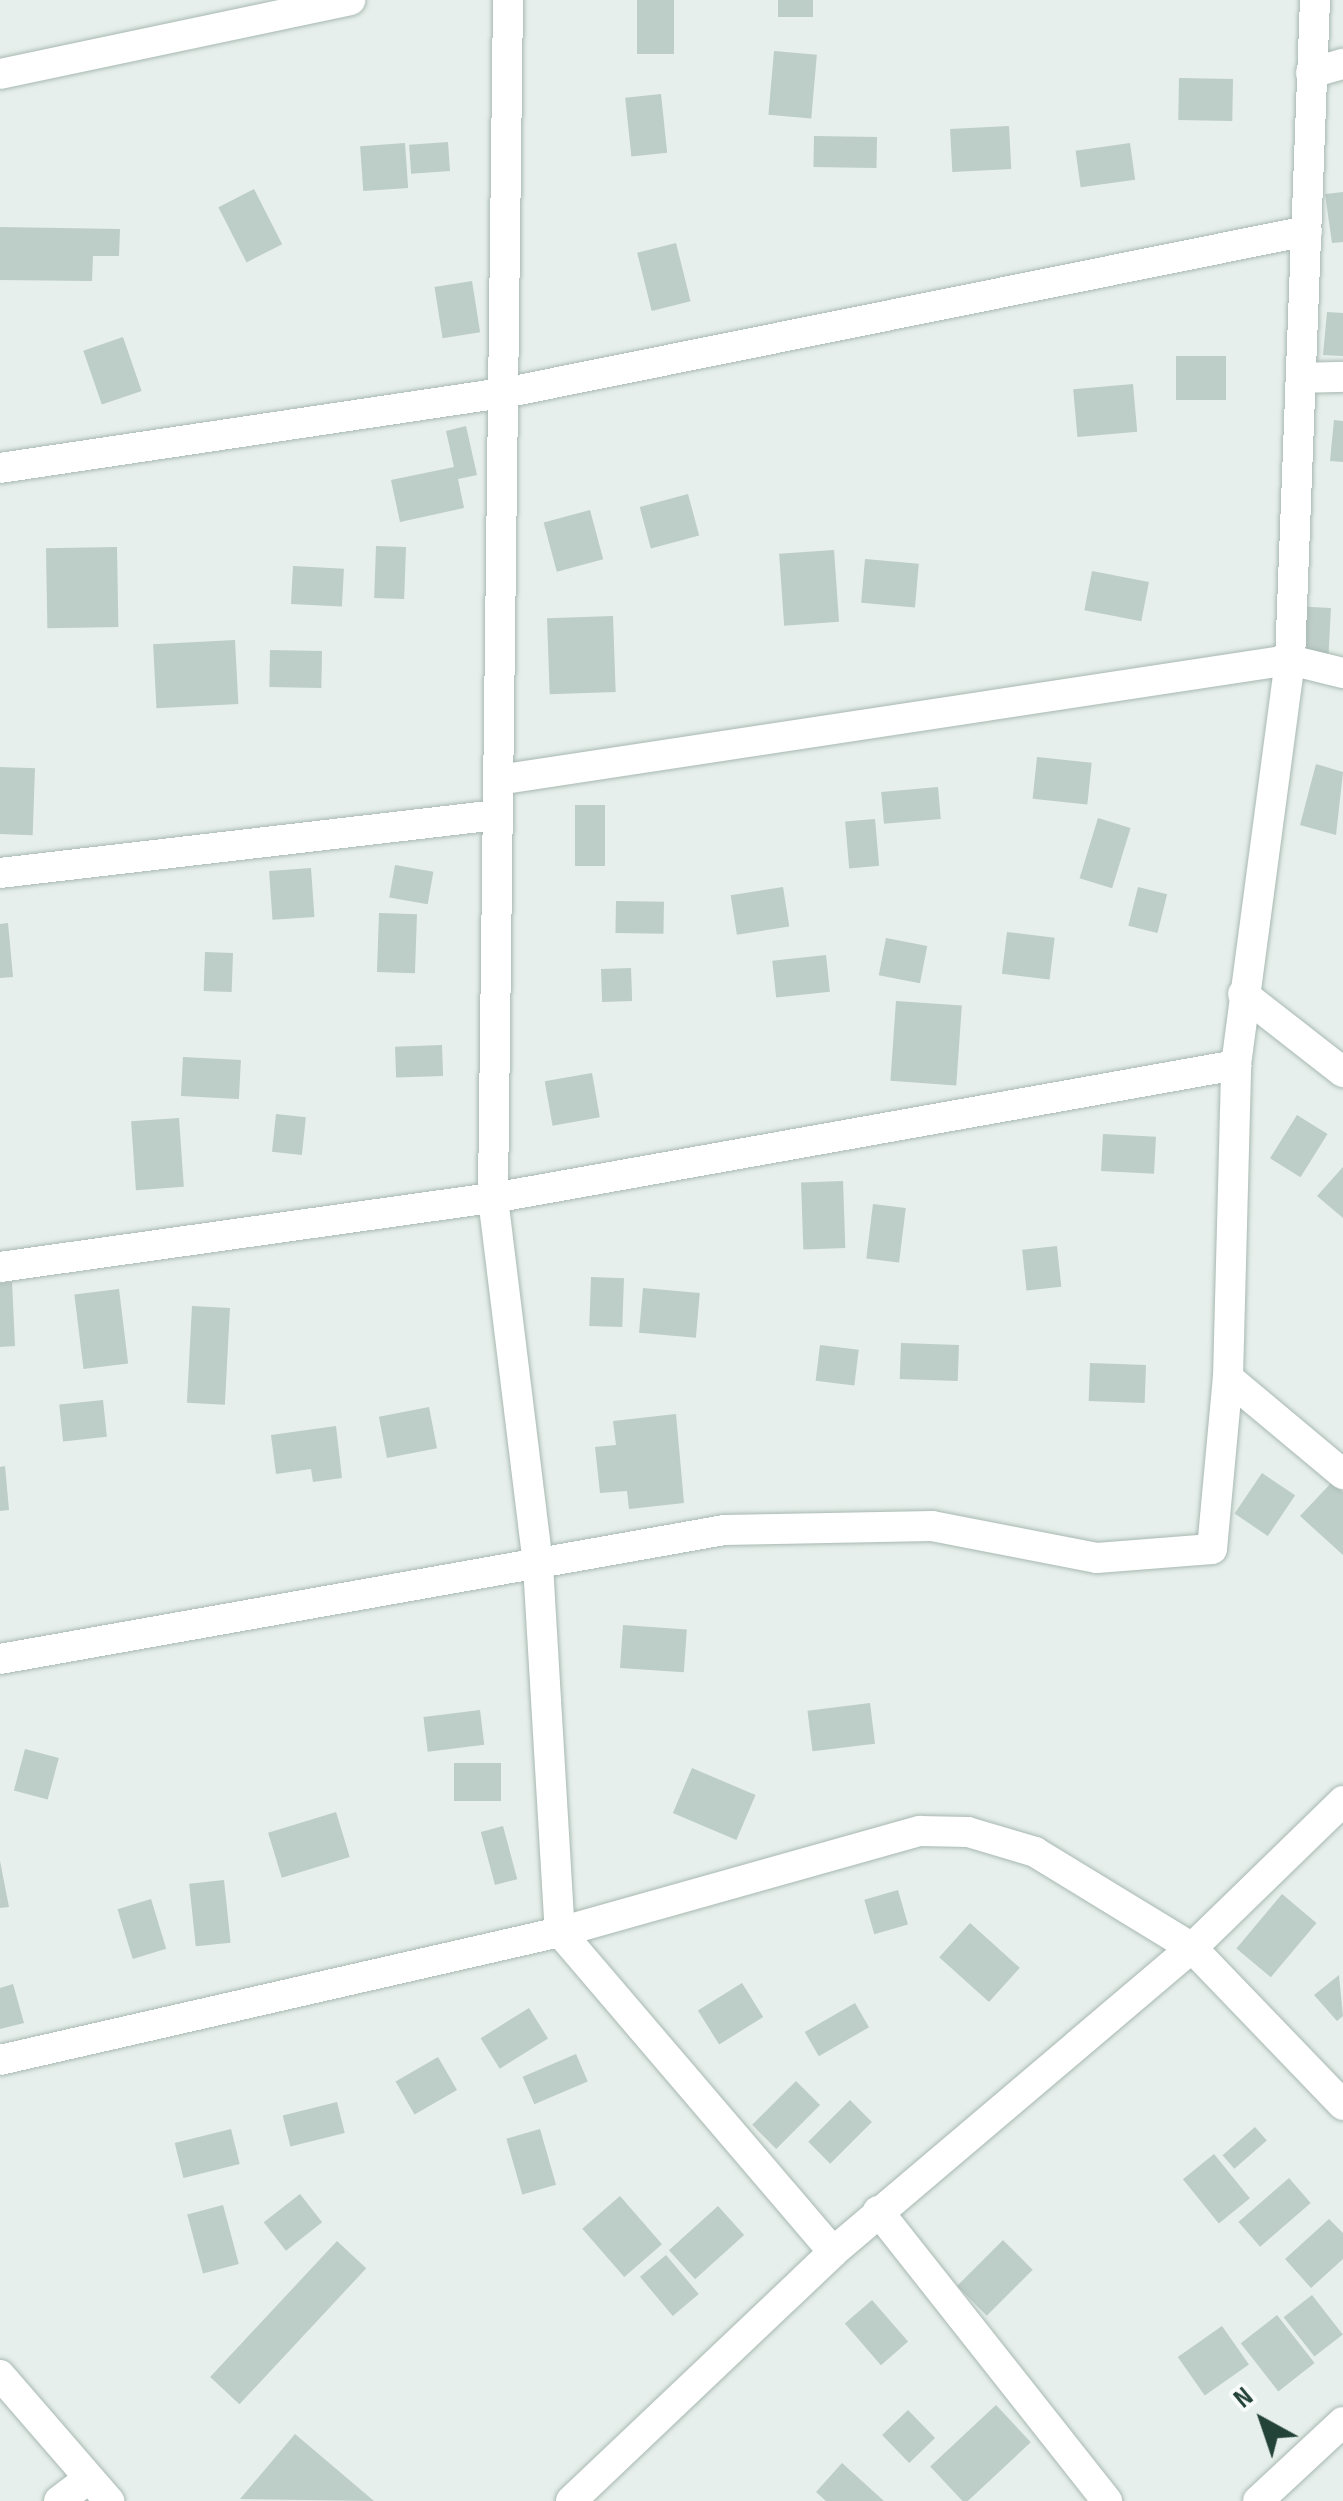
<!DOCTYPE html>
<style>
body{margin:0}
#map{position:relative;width:1343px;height:2501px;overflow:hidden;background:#e6efeb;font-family:"Sofia Sans Condensed",sans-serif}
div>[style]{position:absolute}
.building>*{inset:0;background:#bdcdc7;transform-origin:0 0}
.roads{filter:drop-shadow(0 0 2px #a8b8b2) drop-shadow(0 0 2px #a8b8b2)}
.street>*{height:30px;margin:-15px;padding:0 15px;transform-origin:15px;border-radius:15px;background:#fff}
.secondary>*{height:30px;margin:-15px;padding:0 15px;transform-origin:15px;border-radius:15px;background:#fff}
span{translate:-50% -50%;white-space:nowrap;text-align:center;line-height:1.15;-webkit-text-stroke:8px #f7fbf9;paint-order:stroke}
.north{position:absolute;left:1213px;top:2371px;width:100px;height:100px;-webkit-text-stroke:8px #f7fbf9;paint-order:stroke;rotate:320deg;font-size:28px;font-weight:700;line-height:40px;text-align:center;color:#234339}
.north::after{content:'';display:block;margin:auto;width:35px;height:45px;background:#234339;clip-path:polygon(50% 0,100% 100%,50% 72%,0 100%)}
</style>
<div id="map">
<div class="building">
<div style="left:637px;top:0;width:37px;height:54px"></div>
<div style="left:778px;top:0;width:35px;height:17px"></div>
<div style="left:774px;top:51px;width:43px;height:64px;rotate:5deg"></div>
<div style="left:1179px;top:78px;width:54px;height:42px;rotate:1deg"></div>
<div style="left:661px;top:94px;width:59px;height:36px;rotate:84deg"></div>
<div style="left:1009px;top:126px;width:43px;height:59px;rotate:87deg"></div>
<div style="left:814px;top:136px;width:63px;height:31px;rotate:1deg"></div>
<div style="left:448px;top:142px;width:29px;height:39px;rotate:86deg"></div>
<div style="left:405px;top:143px;width:45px;height:45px;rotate:86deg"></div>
<div style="left:1130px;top:143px;width:37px;height:55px;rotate:82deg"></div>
<div style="left:254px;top:189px;width:62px;height:40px;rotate:63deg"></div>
<div style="clip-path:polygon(1343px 192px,1343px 242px,1332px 243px,1325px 194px)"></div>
<div style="clip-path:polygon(0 227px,120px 229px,119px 256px,93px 256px,92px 281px,0 280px)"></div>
<div style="left:676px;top:243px;width:60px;height:40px;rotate:76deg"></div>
<div style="left:472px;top:281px;width:52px;height:38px;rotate:81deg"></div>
<div style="clip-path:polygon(1327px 312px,1343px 313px,1343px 356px,1323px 355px)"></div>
<div style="left:123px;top:337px;width:57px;height:42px;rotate:71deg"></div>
<div style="left:1226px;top:356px;width:44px;height:50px;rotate:90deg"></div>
<div style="left:1133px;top:384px;width:48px;height:60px;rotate:85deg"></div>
<div style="clip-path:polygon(1334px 420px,1343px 421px,1343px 462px,1330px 461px)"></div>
<div style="clip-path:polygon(466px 426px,477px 475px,458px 479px,464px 508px,400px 522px,391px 480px,454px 467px,446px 431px)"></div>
<div style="left:688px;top:494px;width:43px;height:50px;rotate:75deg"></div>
<div style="left:590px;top:510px;width:51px;height:48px;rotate:75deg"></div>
<div style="left:376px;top:546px;width:30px;height:52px;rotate:2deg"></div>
<div style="left:117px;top:547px;width:80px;height:71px;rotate:89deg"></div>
<div style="left:834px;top:550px;width:72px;height:55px;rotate:86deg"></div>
<div style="left:865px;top:559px;width:54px;height:44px;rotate:5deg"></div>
<div style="left:293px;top:566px;width:51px;height:38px;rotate:3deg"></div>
<div style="left:1092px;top:571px;width:58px;height:40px;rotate:11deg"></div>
<div style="left:1292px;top:606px;width:39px;height:55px;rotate:3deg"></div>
<div style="left:613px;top:616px;width:76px;height:66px;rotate:88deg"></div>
<div style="left:235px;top:640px;width:64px;height:82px;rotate:87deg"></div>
<div style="left:270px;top:650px;width:52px;height:37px;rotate:1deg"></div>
<div style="left:1037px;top:757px;width:55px;height:42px;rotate:6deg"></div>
<div style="clip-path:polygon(1316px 764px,1343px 772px,1336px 835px,1300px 825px)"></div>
<div style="left:0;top:767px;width:35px;height:67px;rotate:2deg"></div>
<div style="left:938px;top:787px;width:32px;height:57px;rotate:85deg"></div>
<div style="left:575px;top:805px;width:30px;height:61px"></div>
<div style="left:1098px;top:818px;width:34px;height:63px;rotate:17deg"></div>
<div style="left:875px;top:819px;width:47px;height:30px;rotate:85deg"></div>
<div style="left:395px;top:865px;width:39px;height:33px;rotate:10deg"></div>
<div style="left:311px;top:868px;width:49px;height:42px;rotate:86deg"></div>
<div style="left:783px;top:887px;width:40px;height:53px;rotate:81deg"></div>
<div style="left:1138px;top:887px;width:30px;height:40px;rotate:14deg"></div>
<div style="left:616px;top:901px;width:48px;height:32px;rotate:1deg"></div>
<div style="left:379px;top:913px;width:38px;height:59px;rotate:2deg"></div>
<div style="clip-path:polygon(8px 923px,13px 977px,0 978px,0 924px)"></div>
<div style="left:1007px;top:932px;width:48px;height:42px;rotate:7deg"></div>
<div style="left:886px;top:938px;width:42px;height:38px;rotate:11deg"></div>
<div style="left:205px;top:952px;width:28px;height:39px;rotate:2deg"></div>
<div style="left:826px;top:955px;width:37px;height:54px;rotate:84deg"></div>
<div style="left:631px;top:968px;width:33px;height:30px;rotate:88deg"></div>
<div style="left:896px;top:1001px;width:66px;height:80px;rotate:4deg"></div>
<div style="left:442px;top:1045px;width:31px;height:47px;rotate:88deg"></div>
<div style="left:183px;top:1057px;width:58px;height:39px;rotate:3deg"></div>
<div style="left:592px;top:1073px;width:45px;height:48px;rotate:80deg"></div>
<div style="left:276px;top:1114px;width:30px;height:38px;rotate:6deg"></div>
<div style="left:1297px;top:1115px;width:36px;height:51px;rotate:32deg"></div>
<div style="left:179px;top:1118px;width:69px;height:48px;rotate:86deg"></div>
<div style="left:1103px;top:1134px;width:53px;height:37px;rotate:3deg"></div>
<div style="clip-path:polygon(1343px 1167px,1343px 1218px,1317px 1196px)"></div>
<div style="left:843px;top:1181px;width:67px;height:42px;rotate:88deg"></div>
<div style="left:873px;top:1204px;width:33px;height:55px;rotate:7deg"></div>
<div style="left:1057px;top:1246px;width:41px;height:35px;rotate:84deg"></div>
<div style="left:591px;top:1277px;width:33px;height:49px;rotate:2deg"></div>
<div style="clip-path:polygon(12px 1282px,15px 1346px,0 1347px,0 1283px)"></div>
<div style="left:643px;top:1288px;width:57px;height:45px;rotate:5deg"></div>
<div style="left:119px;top:1289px;width:75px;height:45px;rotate:83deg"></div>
<div style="left:192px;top:1306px;width:38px;height:97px;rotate:3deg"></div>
<div style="left:901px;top:1343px;width:58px;height:36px;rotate:2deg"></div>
<div style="left:820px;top:1345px;width:39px;height:36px;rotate:7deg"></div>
<div style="left:1090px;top:1363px;width:56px;height:38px;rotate:2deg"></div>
<div style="left:103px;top:1400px;width:37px;height:44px;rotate:84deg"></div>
<div style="left:429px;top:1407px;width:42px;height:51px;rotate:79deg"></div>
<div style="clip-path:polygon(676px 1414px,684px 1503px,629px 1509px,627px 1491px,600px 1493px,595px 1447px,616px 1445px,613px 1421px)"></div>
<div style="clip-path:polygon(336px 1426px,342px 1478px,313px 1482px,311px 1469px,276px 1474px,271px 1435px)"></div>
<div style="clip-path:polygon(5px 1466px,9px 1510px,0 1511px,0 1467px)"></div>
<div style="left:1262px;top:1473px;width:40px;height:49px;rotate:34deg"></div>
<div style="clip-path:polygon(1332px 1482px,1343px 1492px,1343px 1555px,1300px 1516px)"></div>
<div style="left:623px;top:1625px;width:64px;height:43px;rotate:4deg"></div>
<div style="left:870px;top:1703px;width:41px;height:63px;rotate:83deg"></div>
<div style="left:480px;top:1710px;width:35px;height:57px;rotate:83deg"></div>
<div style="left:25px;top:1749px;width:35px;height:43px;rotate:15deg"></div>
<div style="left:501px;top:1763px;width:38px;height:47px;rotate:90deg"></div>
<div style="left:692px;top:1768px;width:69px;height:49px;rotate:23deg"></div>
<div style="left:336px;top:1812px;width:47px;height:71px;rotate:73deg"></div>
<div style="left:503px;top:1826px;width:55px;height:23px;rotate:75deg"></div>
<div style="clip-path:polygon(0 1861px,9px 1907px,0 1908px)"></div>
<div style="left:224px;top:1880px;width:63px;height:35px;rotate:84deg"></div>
<div style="left:898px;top:1890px;width:36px;height:35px;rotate:74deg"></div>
<div style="left:1282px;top:1894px;width:45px;height:71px;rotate:40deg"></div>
<div style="left:151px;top:1899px;width:52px;height:35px;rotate:73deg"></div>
<div style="left:970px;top:1923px;width:67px;height:46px;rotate:42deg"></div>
<div style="clip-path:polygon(1339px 1975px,1343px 2016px,1337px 2021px,1314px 1995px)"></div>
<div style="left:742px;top:1983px;width:40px;height:52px;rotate:58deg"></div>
<div style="clip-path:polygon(13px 1984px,24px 2023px,0 2029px,0 1988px)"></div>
<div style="left:855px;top:2003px;width:28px;height:58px;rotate:60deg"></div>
<div style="left:529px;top:2008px;width:36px;height:57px;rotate:58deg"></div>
<div style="left:576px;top:2054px;width:30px;height:58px;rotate:67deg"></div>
<div style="left:438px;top:2057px;width:38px;height:49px;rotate:60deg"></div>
<div style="left:796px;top:2081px;width:34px;height:62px;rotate:45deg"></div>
<div style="left:850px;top:2100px;width:31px;height:59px;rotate:45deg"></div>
<div style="left:337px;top:2102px;width:32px;height:56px;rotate:76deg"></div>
<div style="left:1255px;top:2127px;width:18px;height:43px;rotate:49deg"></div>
<div style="left:231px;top:2129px;width:36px;height:58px;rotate:76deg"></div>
<div style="left:540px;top:2129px;width:58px;height:35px;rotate:74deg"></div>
<div style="left:1214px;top:2154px;width:57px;height:40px;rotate:51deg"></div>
<div style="left:1289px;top:2178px;width:33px;height:67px;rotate:49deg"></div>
<div style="left:300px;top:2194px;width:36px;height:46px;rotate:52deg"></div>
<div style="left:620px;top:2196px;width:64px;height:50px;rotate:49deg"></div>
<div style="left:223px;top:2205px;width:61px;height:37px;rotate:75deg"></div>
<div style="left:718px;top:2206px;width:39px;height:66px;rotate:48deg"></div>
<div style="clip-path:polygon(1329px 2219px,1343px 2233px,1343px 2259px,1311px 2288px,1285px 2259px)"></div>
<div style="left:1003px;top:2240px;width:42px;height:65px;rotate:45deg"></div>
<div style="left:337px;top:2241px;width:40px;height:186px;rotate:43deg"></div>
<div style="left:666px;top:2255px;width:51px;height:34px;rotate:50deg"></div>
<div style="left:1312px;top:2295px;width:50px;height:36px;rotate:52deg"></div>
<div style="left:872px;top:2300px;width:55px;height:36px;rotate:49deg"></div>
<div style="left:1277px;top:2315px;width:61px;height:46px;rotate:52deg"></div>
<div style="left:1222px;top:2326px;width:47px;height:54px;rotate:55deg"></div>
<div style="left:996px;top:2405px;width:51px;height:90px;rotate:47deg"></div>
<div style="left:908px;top:2410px;width:39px;height:36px;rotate:46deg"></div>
<div style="clip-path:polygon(295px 2434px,374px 2501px,240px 2499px)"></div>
<div style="clip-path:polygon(842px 2463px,884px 2501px,826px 2501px,816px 2492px)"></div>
</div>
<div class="roads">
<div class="street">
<div style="left:508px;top:0;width:1198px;rotate:90.72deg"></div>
<div style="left:493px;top:1198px;width:370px;rotate:83deg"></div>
<div style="left:538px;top:1565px;width:368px;rotate:86.6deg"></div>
<div style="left:560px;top:1932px;width:421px;rotate:49.5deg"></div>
<div style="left:1311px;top:73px;width:33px;rotate:-16deg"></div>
<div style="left:0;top:74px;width:358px;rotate:-11.9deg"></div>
<div style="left:1301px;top:378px;width:42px;rotate:-1.4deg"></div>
<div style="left:0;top:468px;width:515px;rotate:-8.49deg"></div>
<div style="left:509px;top:392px;width:814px;rotate:-11.41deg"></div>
<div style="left:498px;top:780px;width:801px;rotate:-8.62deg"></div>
<div style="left:1290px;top:660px;width:55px;rotate:13.8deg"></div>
<div style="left:0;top:873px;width:500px;rotate:-6.66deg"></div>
<div style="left:1243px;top:994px;width:127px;rotate:38deg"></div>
<div style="left:0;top:1267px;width:498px;rotate:-8deg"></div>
<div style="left:493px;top:1198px;width:755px;rotate:-10.15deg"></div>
<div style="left:1228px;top:1378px;width:150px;rotate:39.9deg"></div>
<div style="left:0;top:1659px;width:735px;rotate:-10.1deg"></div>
<div style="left:724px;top:1530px;width:208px;rotate:-1.1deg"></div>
<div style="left:932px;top:1526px;width:168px;rotate:11deg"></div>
<div style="left:1097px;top:1558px;width:115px;rotate:-4.5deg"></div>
<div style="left:1212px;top:1549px;width:172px;rotate:-84.7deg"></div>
<div style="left:1228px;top:1378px;width:313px;rotate:-88.5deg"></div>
<div style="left:1236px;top:1065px;width:409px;rotate:-82.4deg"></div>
<div style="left:1290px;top:660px;width:660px;rotate:-87.83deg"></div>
<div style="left:0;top:2060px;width:574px;rotate:-12.88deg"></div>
<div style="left:560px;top:1932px;width:374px;rotate:-15.7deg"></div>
<div style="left:920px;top:1831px;width:48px;rotate:1.2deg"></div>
<div style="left:968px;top:1832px;width:70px;rotate:16.6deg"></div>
<div style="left:1035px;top:1852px;width:184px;rotate:31.4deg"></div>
<div style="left:1192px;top:1948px;width:218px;rotate:46.1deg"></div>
<div style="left:878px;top:2211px;width:370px;rotate:51.7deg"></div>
<div style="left:59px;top:2501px;width:34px;rotate:-37deg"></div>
<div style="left:571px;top:2501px;width:361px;rotate:-43.5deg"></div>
<div style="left:833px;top:2252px;width:470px;rotate:-40.3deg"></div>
<div style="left:1192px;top:1948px;width:211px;rotate:-44.2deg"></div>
<div style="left:1258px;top:2501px;width:116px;rotate:-42.9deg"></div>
</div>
<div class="secondary">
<div style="left:0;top:2375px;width:167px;rotate:49.1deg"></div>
</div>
</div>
<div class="north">N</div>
</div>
